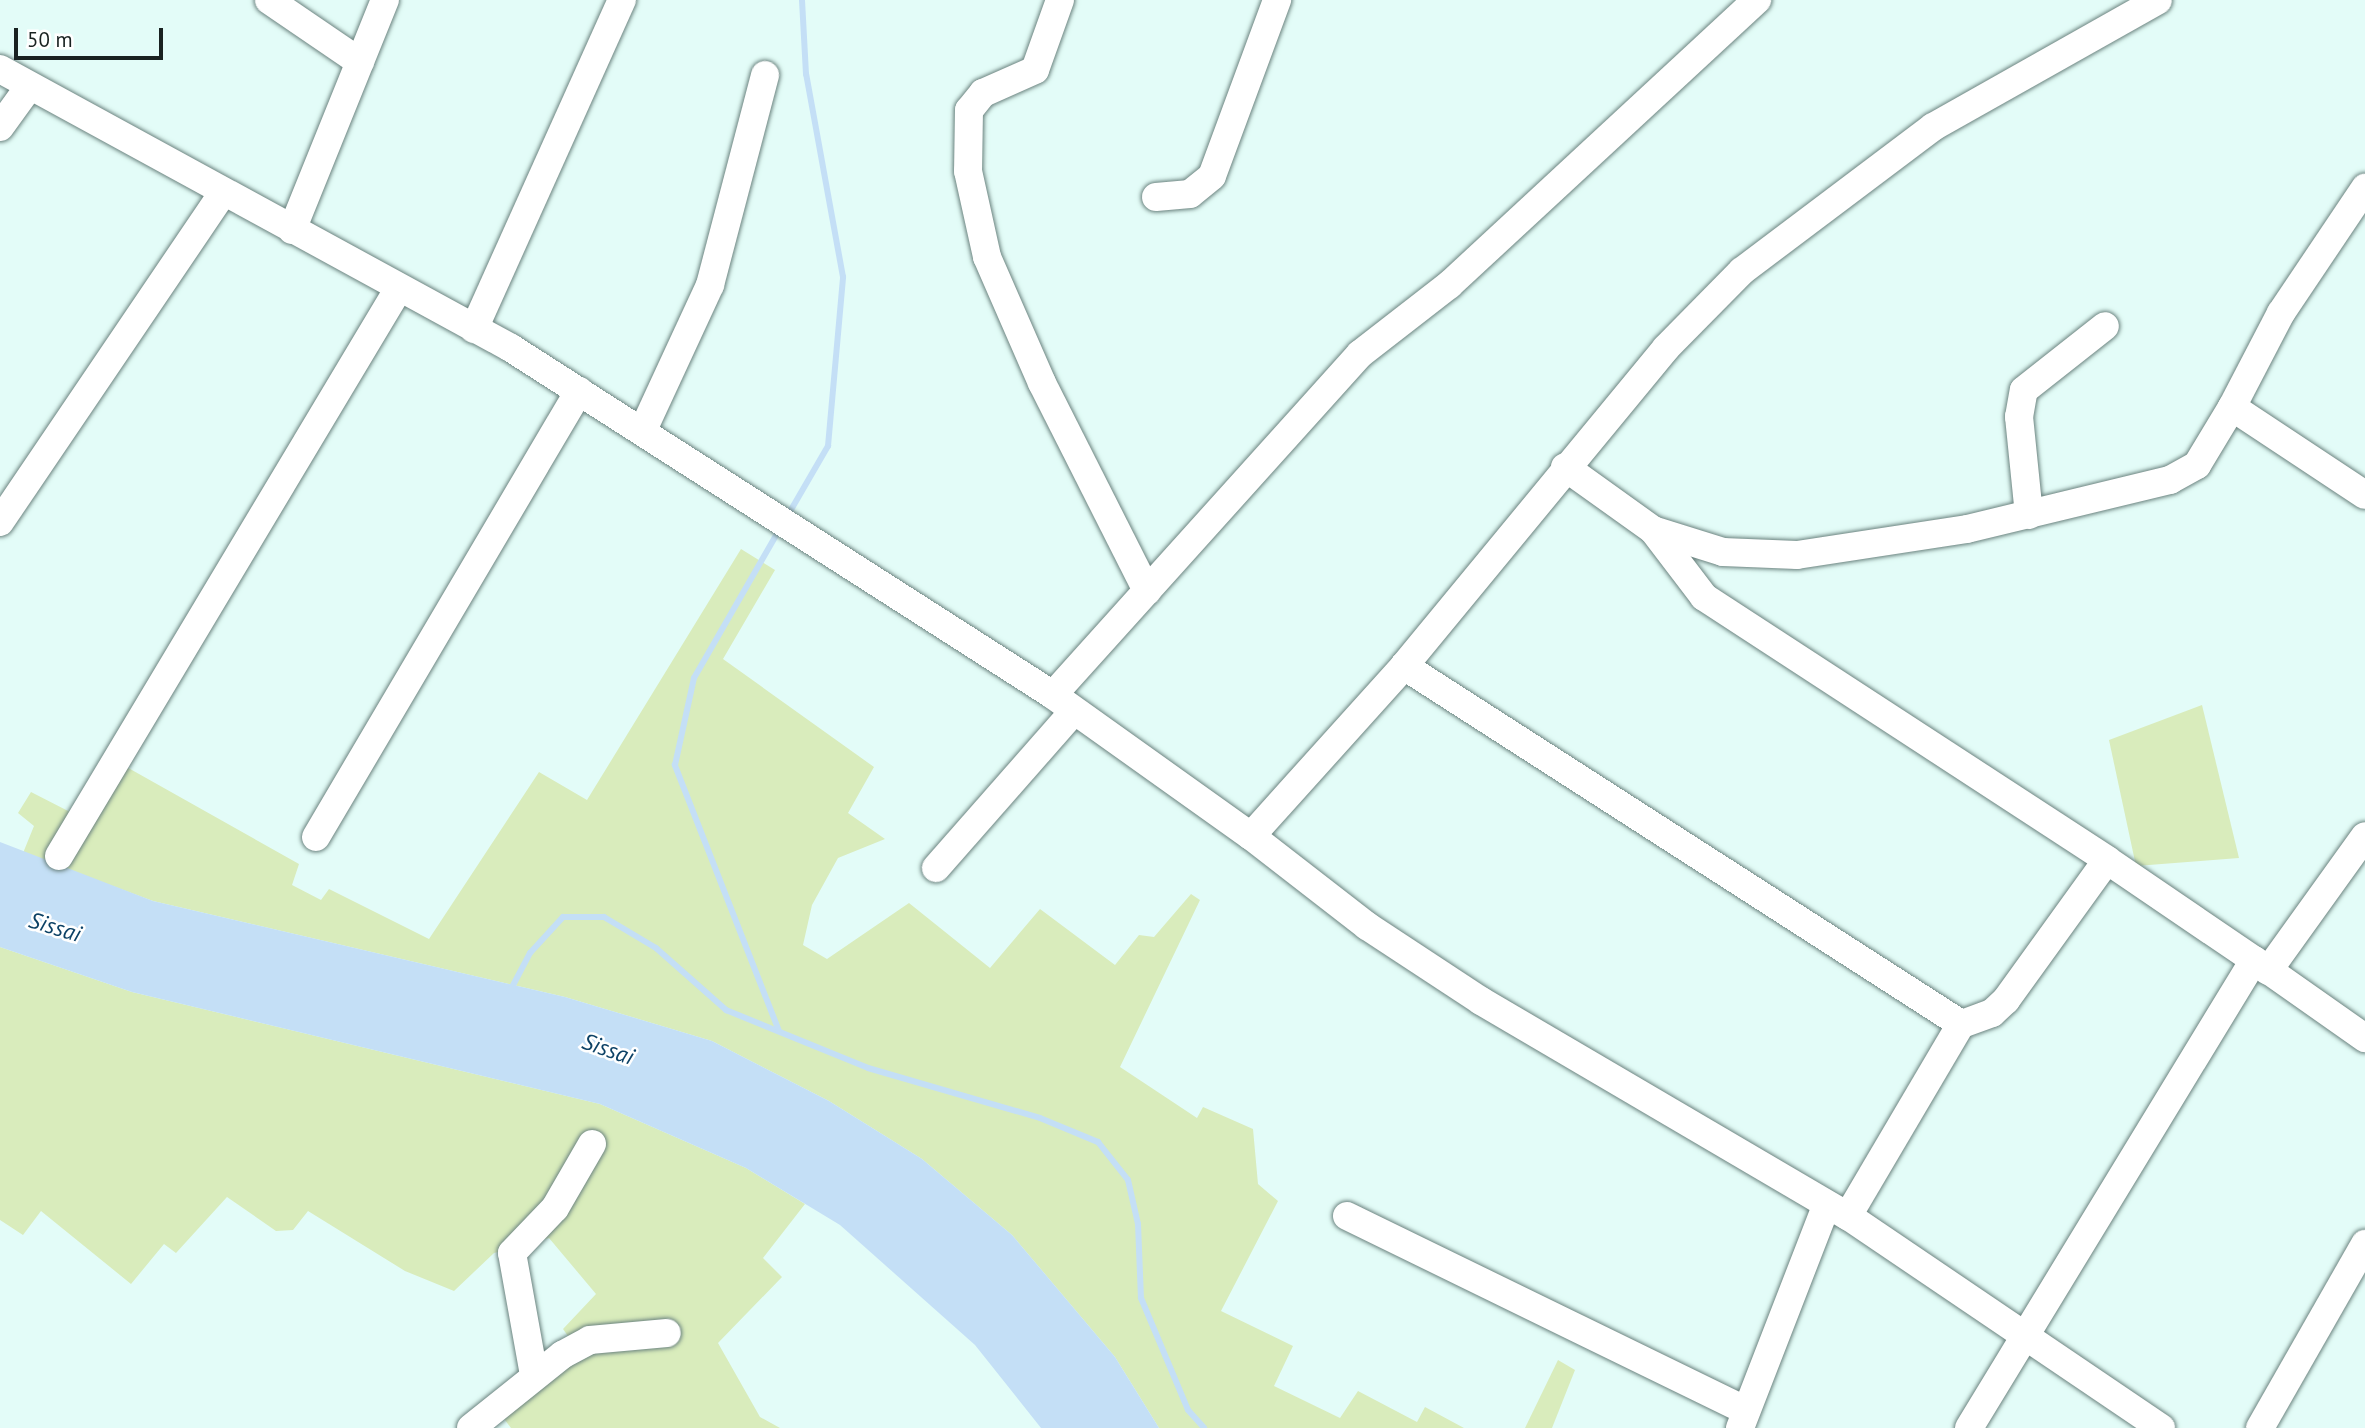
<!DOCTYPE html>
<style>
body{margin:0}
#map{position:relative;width:2365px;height:1428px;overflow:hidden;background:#e3fcf8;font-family:"PT Sans",sans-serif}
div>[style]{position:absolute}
.green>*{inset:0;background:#d9ecbc}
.water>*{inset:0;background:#c4dff6}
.stream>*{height:6px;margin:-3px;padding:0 3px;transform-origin:3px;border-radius:3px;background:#c4dff6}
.roads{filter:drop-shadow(0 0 2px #6b837f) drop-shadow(0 0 2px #6b837f)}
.minor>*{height:28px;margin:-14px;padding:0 14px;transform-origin:14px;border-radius:14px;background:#fff}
span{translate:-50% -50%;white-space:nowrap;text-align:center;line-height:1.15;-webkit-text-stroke:5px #fff;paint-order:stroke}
.water-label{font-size:23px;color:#0d4266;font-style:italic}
.scale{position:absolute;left:14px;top:28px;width:149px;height:32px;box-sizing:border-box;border:4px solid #192221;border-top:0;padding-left:9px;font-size:21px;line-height:24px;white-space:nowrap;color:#192221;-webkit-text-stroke:5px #fff;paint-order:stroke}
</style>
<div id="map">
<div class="green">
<div style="clip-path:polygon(741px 549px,775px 570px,723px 659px,874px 767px,848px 813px,885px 839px,838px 858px,812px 905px,803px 945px,827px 959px,909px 903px,990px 968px,1040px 909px,1115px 965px,1139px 935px,1154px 937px,1191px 894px,1200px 900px,1120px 1067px,1197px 1118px,1203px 1107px,1253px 1129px,1258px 1184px,1278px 1201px,1221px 1311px,1293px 1346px,1274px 1386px,1340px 1418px,1358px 1391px,1417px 1422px,1425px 1407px,1464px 1428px,1159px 1428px,1115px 1357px,1012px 1235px,922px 1159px,829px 1101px,712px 1041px,565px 997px,153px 901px,23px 853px,34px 826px,18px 813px,31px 792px,72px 813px,107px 756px,299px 864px,292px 885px,321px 900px,329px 889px,429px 939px,539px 772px,587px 800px)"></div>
<div style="clip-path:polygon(2202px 705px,2239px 858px,2136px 866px,2109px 740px)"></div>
<div style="clip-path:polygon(0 947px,132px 992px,600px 1104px,746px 1168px,805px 1204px,763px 1258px,782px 1277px,718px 1343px,760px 1417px,780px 1428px,511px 1428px,499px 1412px,583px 1357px,563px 1329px,596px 1294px,549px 1238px,494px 1253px,454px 1291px,405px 1271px,308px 1211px,293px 1230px,276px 1231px,227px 1197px,176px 1253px,164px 1244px,131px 1284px,41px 1211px,23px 1235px,0 1220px)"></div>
<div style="clip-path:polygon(1558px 1360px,1575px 1370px,1552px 1428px,1525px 1428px)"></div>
</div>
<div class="water">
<div style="clip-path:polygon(0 842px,153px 901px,565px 997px,712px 1041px,829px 1101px,922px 1159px,1012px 1235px,1115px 1357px,1159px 1428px,1041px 1428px,975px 1345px,840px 1225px,746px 1168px,600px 1104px,132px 992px,0 947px)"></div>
</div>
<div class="stream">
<div style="left:788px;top:515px;width:80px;rotate:-59.9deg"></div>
<div style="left:828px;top:446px;width:170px;rotate:-84.9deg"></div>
<div style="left:843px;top:277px;width:206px;rotate:-100.3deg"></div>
<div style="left:806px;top:74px;width:74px;rotate:-93.1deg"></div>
<div style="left:510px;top:991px;width:43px;rotate:-62.2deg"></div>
<div style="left:530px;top:953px;width:49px;rotate:-47.5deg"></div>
<div style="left:563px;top:917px;width:41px"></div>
<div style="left:604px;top:917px;width:61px;rotate:30.8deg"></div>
<div style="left:656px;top:948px;width:94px;rotate:41.5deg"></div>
<div style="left:726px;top:1010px;width:153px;rotate:22.2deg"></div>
<div style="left:868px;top:1068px;width:179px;rotate:16.2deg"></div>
<div style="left:1040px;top:1118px;width:63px;rotate:22.5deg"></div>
<div style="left:1098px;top:1142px;width:48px;rotate:51.7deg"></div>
<div style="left:1128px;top:1180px;width:45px;rotate:77.2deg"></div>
<div style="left:1138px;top:1224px;width:74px;rotate:87.7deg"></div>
<div style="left:1141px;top:1298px;width:121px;rotate:67.2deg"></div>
<div style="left:1188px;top:1410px;width:24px;rotate:48deg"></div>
<div style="left:779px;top:1031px;width:286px;rotate:-111.4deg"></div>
<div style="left:675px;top:765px;width:89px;rotate:-77.7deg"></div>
<div style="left:694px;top:678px;width:171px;rotate:-60.1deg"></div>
</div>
<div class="roads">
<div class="minor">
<div style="left:269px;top:0;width:110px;rotate:34.3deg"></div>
<div style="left:1060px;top:0;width:74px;rotate:109.7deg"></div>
<div style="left:1035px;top:70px;width:57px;rotate:156.1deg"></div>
<div style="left:983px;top:93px;width:22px;rotate:129deg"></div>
<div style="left:969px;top:110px;width:61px;rotate:90.9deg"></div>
<div style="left:968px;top:171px;width:88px;rotate:77.5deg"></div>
<div style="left:987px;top:257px;width:137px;rotate:66.4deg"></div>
<div style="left:1042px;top:383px;width:233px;rotate:63.2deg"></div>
<div style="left:0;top:69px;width:582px;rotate:28.63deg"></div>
<div style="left:511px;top:348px;width:644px;rotate:32.63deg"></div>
<div style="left:1053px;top:695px;width:243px;rotate:35.5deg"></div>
<div style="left:1251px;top:836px;width:229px;rotate:-48deg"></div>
<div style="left:1404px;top:666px;width:412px;rotate:-50.5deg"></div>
<div style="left:1666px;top:348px;width:108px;rotate:-45.4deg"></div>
<div style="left:1742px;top:271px;width:239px;rotate:-37deg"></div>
<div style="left:1933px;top:127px;width:258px;rotate:-29.4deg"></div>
<div style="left:0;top:127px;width:49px;rotate:-54.1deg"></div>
<div style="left:1156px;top:197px;width:34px;rotate:-5deg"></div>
<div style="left:1190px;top:194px;width:28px;rotate:-39deg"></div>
<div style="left:1212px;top:176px;width:188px;rotate:-69.7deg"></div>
<div style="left:292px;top:230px;width:248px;rotate:-68deg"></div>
<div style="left:474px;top:329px;width:361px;rotate:-65.8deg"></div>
<div style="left:2232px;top:407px;width:106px;rotate:-62.5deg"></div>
<div style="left:2281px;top:313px;width:151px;rotate:-56.1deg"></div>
<div style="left:643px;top:430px;width:160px;rotate:-65.2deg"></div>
<div style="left:710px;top:285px;width:217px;rotate:-75.3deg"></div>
<div style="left:1565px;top:467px;width:108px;rotate:35.6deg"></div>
<div style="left:1653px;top:530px;width:73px;rotate:17.4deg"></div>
<div style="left:1723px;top:552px;width:74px;rotate:2.3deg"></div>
<div style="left:1797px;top:555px;width:172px;rotate:-8.7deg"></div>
<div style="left:1967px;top:529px;width:209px;rotate:-13.6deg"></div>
<div style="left:2170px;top:480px;width:31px;rotate:-29deg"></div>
<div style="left:2197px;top:465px;width:68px;rotate:-58.9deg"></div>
<div style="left:2232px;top:407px;width:159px;rotate:33.5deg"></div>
<div style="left:2029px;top:515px;width:99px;rotate:-95.8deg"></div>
<div style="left:2019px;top:417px;width:27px;rotate:-80deg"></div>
<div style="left:2024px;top:390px;width:103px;rotate:-38.3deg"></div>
<div style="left:0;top:522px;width:397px;rotate:-55.9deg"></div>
<div style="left:1653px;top:530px;width:84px;rotate:52.7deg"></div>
<div style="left:1704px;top:597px;width:481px;rotate:33.1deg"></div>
<div style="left:2107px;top:860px;width:173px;rotate:125.8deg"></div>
<div style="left:2006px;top:1000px;width:19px;rotate:137deg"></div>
<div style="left:1992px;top:1013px;width:33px;rotate:160deg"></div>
<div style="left:1404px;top:666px;width:662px;rotate:32.73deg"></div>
<div style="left:1961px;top:1024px;width:223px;rotate:120.5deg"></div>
<div style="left:1053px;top:695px;width:459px;rotate:-48deg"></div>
<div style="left:1360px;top:354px;width:113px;rotate:-37.8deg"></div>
<div style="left:1449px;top:285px;width:420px;rotate:-42.8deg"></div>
<div style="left:1251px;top:836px;width:147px;rotate:37.8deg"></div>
<div style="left:1367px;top:926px;width:136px;rotate:33.3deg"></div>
<div style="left:1481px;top:1001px;width:425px;rotate:30.4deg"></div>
<div style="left:1848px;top:1216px;width:378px;rotate:34.1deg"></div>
<div style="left:316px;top:837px;width:518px;rotate:-59.47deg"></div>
<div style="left:59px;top:856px;width:662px;rotate:-59.1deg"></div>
<div style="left:936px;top:868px;width:209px;rotate:-48.7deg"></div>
<div style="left:2254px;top:960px;width:136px;rotate:35.1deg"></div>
<div style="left:2268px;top:971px;width:166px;rotate:-54.3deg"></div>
<div style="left:1347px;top:1216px;width:444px;rotate:26deg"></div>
<div style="left:534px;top:1375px;width:124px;rotate:-100.2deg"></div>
<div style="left:512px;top:1253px;width:62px;rotate:-46.3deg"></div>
<div style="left:555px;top:1208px;width:74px;rotate:-60deg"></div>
<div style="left:471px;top:1428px;width:117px;rotate:-38.7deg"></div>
<div style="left:562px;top:1355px;width:32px;rotate:-28deg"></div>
<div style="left:590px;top:1340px;width:77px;rotate:-5.2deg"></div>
<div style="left:1740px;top:1428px;width:240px;rotate:-68.8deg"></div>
<div style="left:1969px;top:1428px;width:548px;rotate:-58.66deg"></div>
<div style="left:2254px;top:960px;width:178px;rotate:-145.8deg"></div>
<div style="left:2260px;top:1428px;width:212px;rotate:-60.3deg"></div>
</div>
</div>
<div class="water-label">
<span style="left:55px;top:927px;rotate:17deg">Sissai</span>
<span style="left:608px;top:1049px;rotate:19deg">Sissai</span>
</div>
<div class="scale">50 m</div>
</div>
